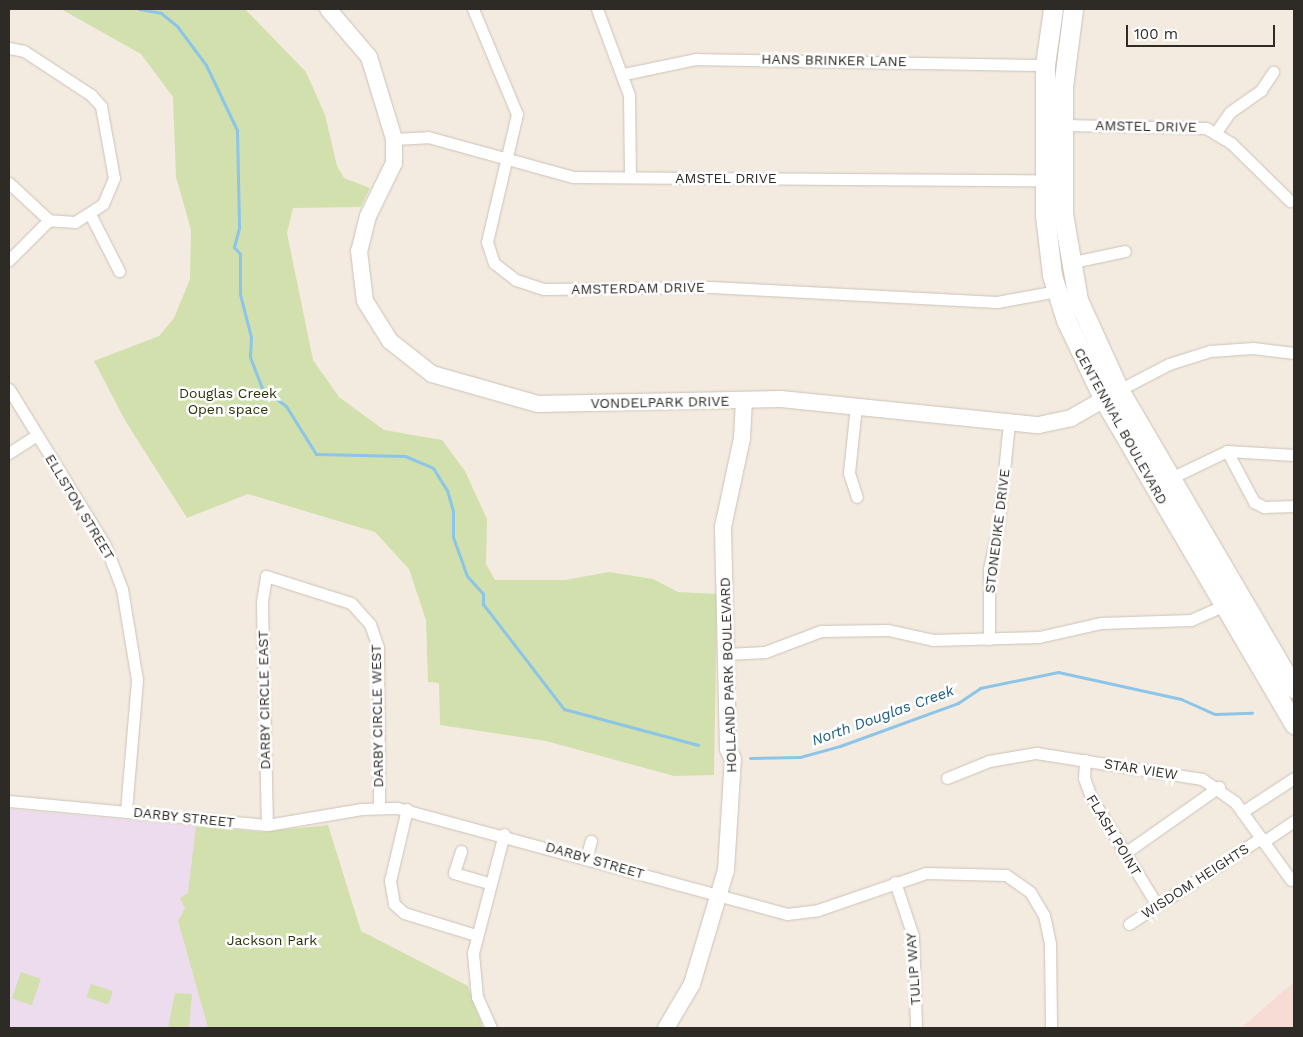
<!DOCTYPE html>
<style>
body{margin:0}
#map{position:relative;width:1303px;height:1037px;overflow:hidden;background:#f4ebe0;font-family:"Work Sans",sans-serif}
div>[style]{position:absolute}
.commercial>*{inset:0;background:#f6dcd5}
.education>*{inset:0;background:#eddcee}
.green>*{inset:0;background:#d2e0ad;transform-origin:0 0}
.stream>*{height:3px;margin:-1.5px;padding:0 1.5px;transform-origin:1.5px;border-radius:1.5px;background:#8cc5e8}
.roads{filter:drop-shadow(0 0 1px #cbc2b8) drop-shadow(0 0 1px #cbc2b8)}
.street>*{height:11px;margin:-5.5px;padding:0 5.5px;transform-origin:5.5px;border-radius:5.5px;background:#fff}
.secondary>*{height:16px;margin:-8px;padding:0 8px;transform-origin:8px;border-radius:8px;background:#fff}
.primary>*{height:19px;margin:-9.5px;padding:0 9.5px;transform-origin:9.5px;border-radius:9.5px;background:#fff}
span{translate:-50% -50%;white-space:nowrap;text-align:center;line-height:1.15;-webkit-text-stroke:5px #fff;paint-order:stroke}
.street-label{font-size:14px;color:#2e2b27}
.park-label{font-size:14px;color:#2a3307}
.water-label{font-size:15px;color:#1b5d80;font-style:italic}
.frame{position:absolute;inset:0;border:10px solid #2e2b27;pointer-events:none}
.scale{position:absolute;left:1126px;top:25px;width:149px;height:22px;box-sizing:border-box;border:2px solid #2e2b27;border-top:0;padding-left:6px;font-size:15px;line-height:18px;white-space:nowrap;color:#2e2b27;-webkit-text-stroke:4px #fff;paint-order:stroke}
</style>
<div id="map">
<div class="commercial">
<div style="clip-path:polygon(1294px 982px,1294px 1028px,1241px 1028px,1288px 987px)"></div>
</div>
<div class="education">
<div style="clip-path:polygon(9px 809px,196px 826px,189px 902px,178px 921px,208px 1028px,9px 1028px)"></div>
</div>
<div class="green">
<div style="clip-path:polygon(61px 9px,245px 9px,306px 72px,325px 115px,337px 166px,344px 178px,370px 188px,361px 207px,293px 208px,287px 233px,313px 360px,339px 397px,384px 430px,442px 440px,465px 471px,487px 519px,486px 564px,495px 580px,565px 580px,609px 572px,653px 579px,678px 592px,717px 594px,714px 775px,674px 776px,546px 741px,440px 725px,439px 683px,428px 682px,426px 620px,409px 569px,375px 532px,248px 494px,187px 518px,126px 422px,94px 361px,159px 336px,174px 318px,190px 279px,191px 230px,176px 177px,173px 97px,141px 54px)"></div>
<div style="clip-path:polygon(328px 825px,361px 931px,468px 986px,483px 1028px,208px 1028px,178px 921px,185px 908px,180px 898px,188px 893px,196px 826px,261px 832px)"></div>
<div style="left:21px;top:972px;width:21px;height:28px;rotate:19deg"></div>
<div style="left:91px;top:984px;width:23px;height:14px;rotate:18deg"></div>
<div style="clip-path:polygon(175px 993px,192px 994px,189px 1028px,168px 1028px)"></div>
</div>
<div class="stream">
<div style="left:139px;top:9px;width:22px;rotate:10deg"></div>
<div style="left:161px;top:13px;width:21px;rotate:39deg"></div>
<div style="left:177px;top:26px;width:49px;rotate:53.4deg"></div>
<div style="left:206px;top:65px;width:72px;rotate:64.5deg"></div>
<div style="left:237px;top:130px;width:98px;rotate:88.8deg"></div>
<div style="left:239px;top:228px;width:20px;rotate:105deg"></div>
<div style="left:234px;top:247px;width:9px;rotate:49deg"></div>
<div style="left:240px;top:254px;width:40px;rotate:90deg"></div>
<div style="left:240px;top:294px;width:44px;rotate:75.7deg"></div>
<div style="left:251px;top:337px;width:20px;rotate:93deg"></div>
<div style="left:250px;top:357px;width:33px;rotate:69deg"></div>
<div style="left:262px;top:388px;width:30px;rotate:37deg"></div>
<div style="left:286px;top:406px;width:57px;rotate:58deg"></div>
<div style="left:316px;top:454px;width:89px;rotate:1.3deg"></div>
<div style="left:405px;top:456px;width:30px;rotate:23deg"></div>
<div style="left:433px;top:468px;width:26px;rotate:58deg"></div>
<div style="left:447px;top:490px;width:22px;rotate:74deg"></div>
<div style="left:453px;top:511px;width:26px;rotate:90deg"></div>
<div style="left:453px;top:537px;width:41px;rotate:70.3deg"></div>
<div style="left:467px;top:576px;width:24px;rotate:48deg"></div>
<div style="left:483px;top:594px;width:10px;rotate:90deg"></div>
<div style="left:483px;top:604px;width:133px;rotate:52.4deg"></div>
<div style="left:564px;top:709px;width:139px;rotate:15deg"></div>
<div style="left:750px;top:758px;width:50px;rotate:-1.1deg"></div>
<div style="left:800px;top:757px;width:41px;rotate:-15.4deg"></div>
<div style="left:840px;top:746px;width:126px;rotate:-20deg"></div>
<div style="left:958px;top:703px;width:27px;rotate:-34deg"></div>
<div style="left:980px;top:688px;width:80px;rotate:-11.6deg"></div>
<div style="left:1058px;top:672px;width:126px;rotate:12.4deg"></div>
<div style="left:1181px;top:699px;width:37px;rotate:24deg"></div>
<div style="left:1215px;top:714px;width:37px;rotate:-2deg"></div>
</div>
<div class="roads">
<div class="street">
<div style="left:473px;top:9px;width:114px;rotate:67.3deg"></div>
<div style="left:517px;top:114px;width:131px;rotate:103.2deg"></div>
<div style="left:487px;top:242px;width:22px;rotate:72deg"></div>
<div style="left:494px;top:263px;width:28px;rotate:38deg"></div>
<div style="left:516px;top:280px;width:29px;rotate:18deg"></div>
<div style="left:544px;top:289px;width:167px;rotate:-0.7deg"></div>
<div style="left:711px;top:287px;width:286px;rotate:3deg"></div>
<div style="left:997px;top:302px;width:61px;rotate:-10.4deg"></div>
<div style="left:597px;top:9px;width:92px;rotate:69.6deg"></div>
<div style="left:629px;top:95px;width:82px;rotate:89.3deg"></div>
<div style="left:9px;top:48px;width:15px;rotate:11deg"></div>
<div style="left:24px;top:51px;width:80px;rotate:33.3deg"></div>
<div style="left:91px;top:95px;width:15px;rotate:48deg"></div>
<div style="left:101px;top:106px;width:73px;rotate:79.8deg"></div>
<div style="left:114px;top:178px;width:28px;rotate:113deg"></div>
<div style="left:103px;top:204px;width:33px;rotate:147deg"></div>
<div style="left:75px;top:222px;width:26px;rotate:-176deg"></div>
<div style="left:49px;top:220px;width:57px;rotate:135deg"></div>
<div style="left:624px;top:74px;width:74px;rotate:-11.8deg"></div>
<div style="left:696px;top:59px;width:349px;rotate:1deg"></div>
<div style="left:1064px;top:125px;width:142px;rotate:1.2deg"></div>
<div style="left:1206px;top:128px;width:29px;rotate:31deg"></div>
<div style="left:1231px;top:143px;width:83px;rotate:44.5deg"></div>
<div style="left:1216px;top:132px;width:24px;rotate:-55deg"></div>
<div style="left:1230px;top:112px;width:38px;rotate:-35deg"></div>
<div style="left:1261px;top:90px;width:22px;rotate:-56deg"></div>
<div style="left:394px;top:139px;width:34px;rotate:-3deg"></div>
<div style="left:428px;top:137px;width:150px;rotate:15.4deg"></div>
<div style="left:573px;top:177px;width:478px;rotate:0.4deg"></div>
<div style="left:9px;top:183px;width:54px;rotate:42.8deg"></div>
<div style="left:90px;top:214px;width:64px;rotate:63deg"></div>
<div style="left:1069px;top:263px;width:57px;rotate:-12.1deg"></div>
<div style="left:9px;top:389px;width:183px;rotate:58.4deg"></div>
<div style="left:105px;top:545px;width:47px;rotate:68.9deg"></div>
<div style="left:122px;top:589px;width:92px;rotate:80.6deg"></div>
<div style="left:137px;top:680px;width:132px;rotate:94.8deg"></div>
<div style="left:1119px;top:390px;width:56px;rotate:-27.5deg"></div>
<div style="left:1169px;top:364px;width:43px;rotate:-17.6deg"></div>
<div style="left:1210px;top:351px;width:43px;rotate:-4deg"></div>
<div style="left:1253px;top:348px;width:41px;rotate:7deg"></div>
<div style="left:856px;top:406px;width:67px;rotate:96deg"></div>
<div style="left:849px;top:473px;width:25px;rotate:72deg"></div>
<div style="left:9px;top:453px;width:33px;rotate:-33deg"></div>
<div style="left:1294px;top:455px;width:67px;rotate:-176.6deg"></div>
<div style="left:1227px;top:451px;width:58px;rotate:62.1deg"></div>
<div style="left:1254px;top:502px;width:11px;rotate:27deg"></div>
<div style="left:1264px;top:507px;width:30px;rotate:-2deg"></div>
<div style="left:1171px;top:478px;width:62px;rotate:-25.7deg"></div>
<div style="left:989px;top:639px;width:70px;rotate:-90deg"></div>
<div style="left:989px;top:569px;width:42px;rotate:-77.6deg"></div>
<div style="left:998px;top:528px;width:106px;rotate:-84deg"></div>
<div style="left:727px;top:654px;width:38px;rotate:-3deg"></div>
<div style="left:765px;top:652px;width:60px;rotate:-20.6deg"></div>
<div style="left:821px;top:631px;width:67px;rotate:-0.9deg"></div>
<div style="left:888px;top:630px;width:46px;rotate:12.5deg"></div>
<div style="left:933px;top:640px;width:106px;rotate:-1.6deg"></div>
<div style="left:1039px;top:637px;width:64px;rotate:-12.7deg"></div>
<div style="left:1101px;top:623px;width:90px;rotate:-1.9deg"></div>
<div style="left:1191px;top:620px;width:36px;rotate:-24deg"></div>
<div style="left:1085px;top:760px;width:18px;rotate:93deg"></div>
<div style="left:1084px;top:778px;width:20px;rotate:70deg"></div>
<div style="left:1091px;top:797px;width:127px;rotate:58.6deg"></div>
<div style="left:947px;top:778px;width:45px;rotate:-22deg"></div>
<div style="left:989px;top:761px;width:48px;rotate:-9.7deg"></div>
<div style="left:1036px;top:753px;width:168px;rotate:8.9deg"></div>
<div style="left:1202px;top:779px;width:40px;rotate:34.9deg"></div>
<div style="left:1235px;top:802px;width:96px;rotate:54.3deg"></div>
<div style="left:9px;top:801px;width:259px;rotate:5.3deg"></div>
<div style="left:267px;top:825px;width:96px;rotate:-9.6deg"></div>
<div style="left:362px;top:809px;width:35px;rotate:-2deg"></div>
<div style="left:397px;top:808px;width:404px;rotate:15.2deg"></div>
<div style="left:787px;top:914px;width:31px;rotate:-7deg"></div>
<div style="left:818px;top:910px;width:114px;rotate:-18.9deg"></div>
<div style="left:926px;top:873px;width:80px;rotate:1.4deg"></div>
<div style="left:1006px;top:875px;width:29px;rotate:35deg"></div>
<div style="left:1030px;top:892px;width:27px;rotate:59deg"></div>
<div style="left:1044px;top:915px;width:29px;rotate:78deg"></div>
<div style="left:1050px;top:943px;width:85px;rotate:89.3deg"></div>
<div style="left:407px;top:809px;width:74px;rotate:103.3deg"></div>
<div style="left:390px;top:881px;width:23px;rotate:80deg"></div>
<div style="left:394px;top:904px;width:13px;rotate:42deg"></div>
<div style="left:404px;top:913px;width:75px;rotate:17deg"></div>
<div style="left:1242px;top:812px;width:62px;rotate:-33.2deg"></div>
<div style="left:267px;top:825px;width:223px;rotate:-91.3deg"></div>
<div style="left:262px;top:602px;width:26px;rotate:-81deg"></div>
<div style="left:266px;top:576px;width:89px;rotate:17.6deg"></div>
<div style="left:351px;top:603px;width:28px;rotate:48deg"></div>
<div style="left:370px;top:624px;width:24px;rotate:71deg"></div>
<div style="left:378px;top:647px;width:160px;rotate:89.6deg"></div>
<div style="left:1263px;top:842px;width:37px;rotate:-34deg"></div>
<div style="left:461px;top:851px;width:23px;rotate:108deg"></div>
<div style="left:454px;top:873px;width:36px;rotate:16deg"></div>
<div style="left:1125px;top:853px;width:115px;rotate:-35.1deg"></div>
<div style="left:586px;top:858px;width:18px;rotate:-74deg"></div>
<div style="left:895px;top:882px;width:57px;rotate:71.6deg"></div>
<div style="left:913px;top:936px;width:92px;rotate:88.1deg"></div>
<div style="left:1129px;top:924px;width:158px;rotate:-33.1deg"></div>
<div style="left:491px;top:1028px;width:34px;rotate:-114deg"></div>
<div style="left:477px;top:997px;width:44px;rotate:-95.2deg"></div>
<div style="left:473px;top:953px;width:123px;rotate:-75.4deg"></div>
</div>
<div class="secondary">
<div style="left:328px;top:9px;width:63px;rotate:49.5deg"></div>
<div style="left:369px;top:57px;width:86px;rotate:73deg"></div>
<div style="left:394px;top:139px;width:24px;rotate:90deg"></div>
<div style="left:394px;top:163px;width:59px;rotate:116.1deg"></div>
<div style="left:368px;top:216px;width:36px;rotate:104deg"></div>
<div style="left:359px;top:251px;width:50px;rotate:83.2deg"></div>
<div style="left:365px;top:301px;width:47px;rotate:58deg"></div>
<div style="left:390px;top:341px;width:53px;rotate:38.2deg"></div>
<div style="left:432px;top:374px;width:110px;rotate:15.8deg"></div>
<div style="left:538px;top:404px;width:243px;rotate:-1.2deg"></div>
<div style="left:781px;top:399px;width:259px;rotate:5.8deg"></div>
<div style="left:1039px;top:425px;width:33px;rotate:-12deg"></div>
<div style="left:1071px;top:418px;width:48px;rotate:-29.7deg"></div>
<div style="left:666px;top:1028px;width:51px;rotate:-59.4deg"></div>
<div style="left:692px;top:984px;width:119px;rotate:-73.4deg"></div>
<div style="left:726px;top:870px;width:111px;rotate:-86.4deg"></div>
<div style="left:733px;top:759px;width:11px;rotate:-117deg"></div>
<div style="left:728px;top:749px;width:222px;rotate:-91.3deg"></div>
<div style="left:723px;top:527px;width:91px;rotate:-77.9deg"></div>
<div style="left:742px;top:438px;width:38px;rotate:-87deg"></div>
</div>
<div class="primary">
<div style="left:1053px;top:9px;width:57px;rotate:98.1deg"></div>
<div style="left:1045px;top:65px;width:150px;rotate:90deg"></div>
<div style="left:1045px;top:215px;width:60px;rotate:83.3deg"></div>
<div style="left:1052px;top:275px;width:47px;rotate:72.7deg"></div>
<div style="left:1066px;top:320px;width:89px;rotate:64.6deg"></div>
<div style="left:1104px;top:400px;width:376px;rotate:59.6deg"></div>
<div style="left:1073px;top:9px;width:79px;rotate:97.3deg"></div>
<div style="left:1063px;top:87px;width:127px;rotate:90deg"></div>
<div style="left:1063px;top:214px;width:87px;rotate:80.1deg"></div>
<div style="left:1078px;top:300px;width:99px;rotate:65.5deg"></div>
<div style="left:1119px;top:390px;width:346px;rotate:59.6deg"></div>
</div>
</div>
<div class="street-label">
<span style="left:834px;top:60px;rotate:1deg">HANS BRINKER LANE</span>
<span style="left:1146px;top:126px;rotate:1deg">AMSTEL DRIVE</span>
<span style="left:726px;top:178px">AMSTEL DRIVE</span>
<span style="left:638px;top:288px;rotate:-1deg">AMSTERDAM DRIVE</span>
<span style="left:660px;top:402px;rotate:-1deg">VONDELPARK DRIVE</span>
<span style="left:1121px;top:426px;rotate:61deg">CENTENNIAL BOULEVARD</span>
<span style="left:80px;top:507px;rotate:59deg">ELLSTON STREET</span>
<span style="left:997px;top:531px;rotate:-83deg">STONEDIKE DRIVE</span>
<span style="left:728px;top:675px;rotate:-92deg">HOLLAND PARK BOULEVARD</span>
<span style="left:264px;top:700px;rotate:-91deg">DARBY CIRCLE EAST</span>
<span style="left:377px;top:716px;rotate:-91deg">DARBY CIRCLE WEST</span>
<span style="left:1141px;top:769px;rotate:9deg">STAR VIEW</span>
<span style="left:184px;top:817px;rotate:6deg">DARBY STREET</span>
<span style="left:1114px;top:835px;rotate:59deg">FLASH POINT</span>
<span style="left:595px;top:860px;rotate:16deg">DARBY STREET</span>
<span style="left:1195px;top:881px;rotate:-33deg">WISDOM HEIGHTS</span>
<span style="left:913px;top:969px;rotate:-94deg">TULIP WAY</span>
</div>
<div class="park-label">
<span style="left:228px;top:401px">Douglas Creek<br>Open space</span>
<span style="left:272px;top:940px">Jackson Park</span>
</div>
<div class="water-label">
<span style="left:883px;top:716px;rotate:-20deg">North Douglas Creek</span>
</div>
<div class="frame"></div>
<div class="scale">100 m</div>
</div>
